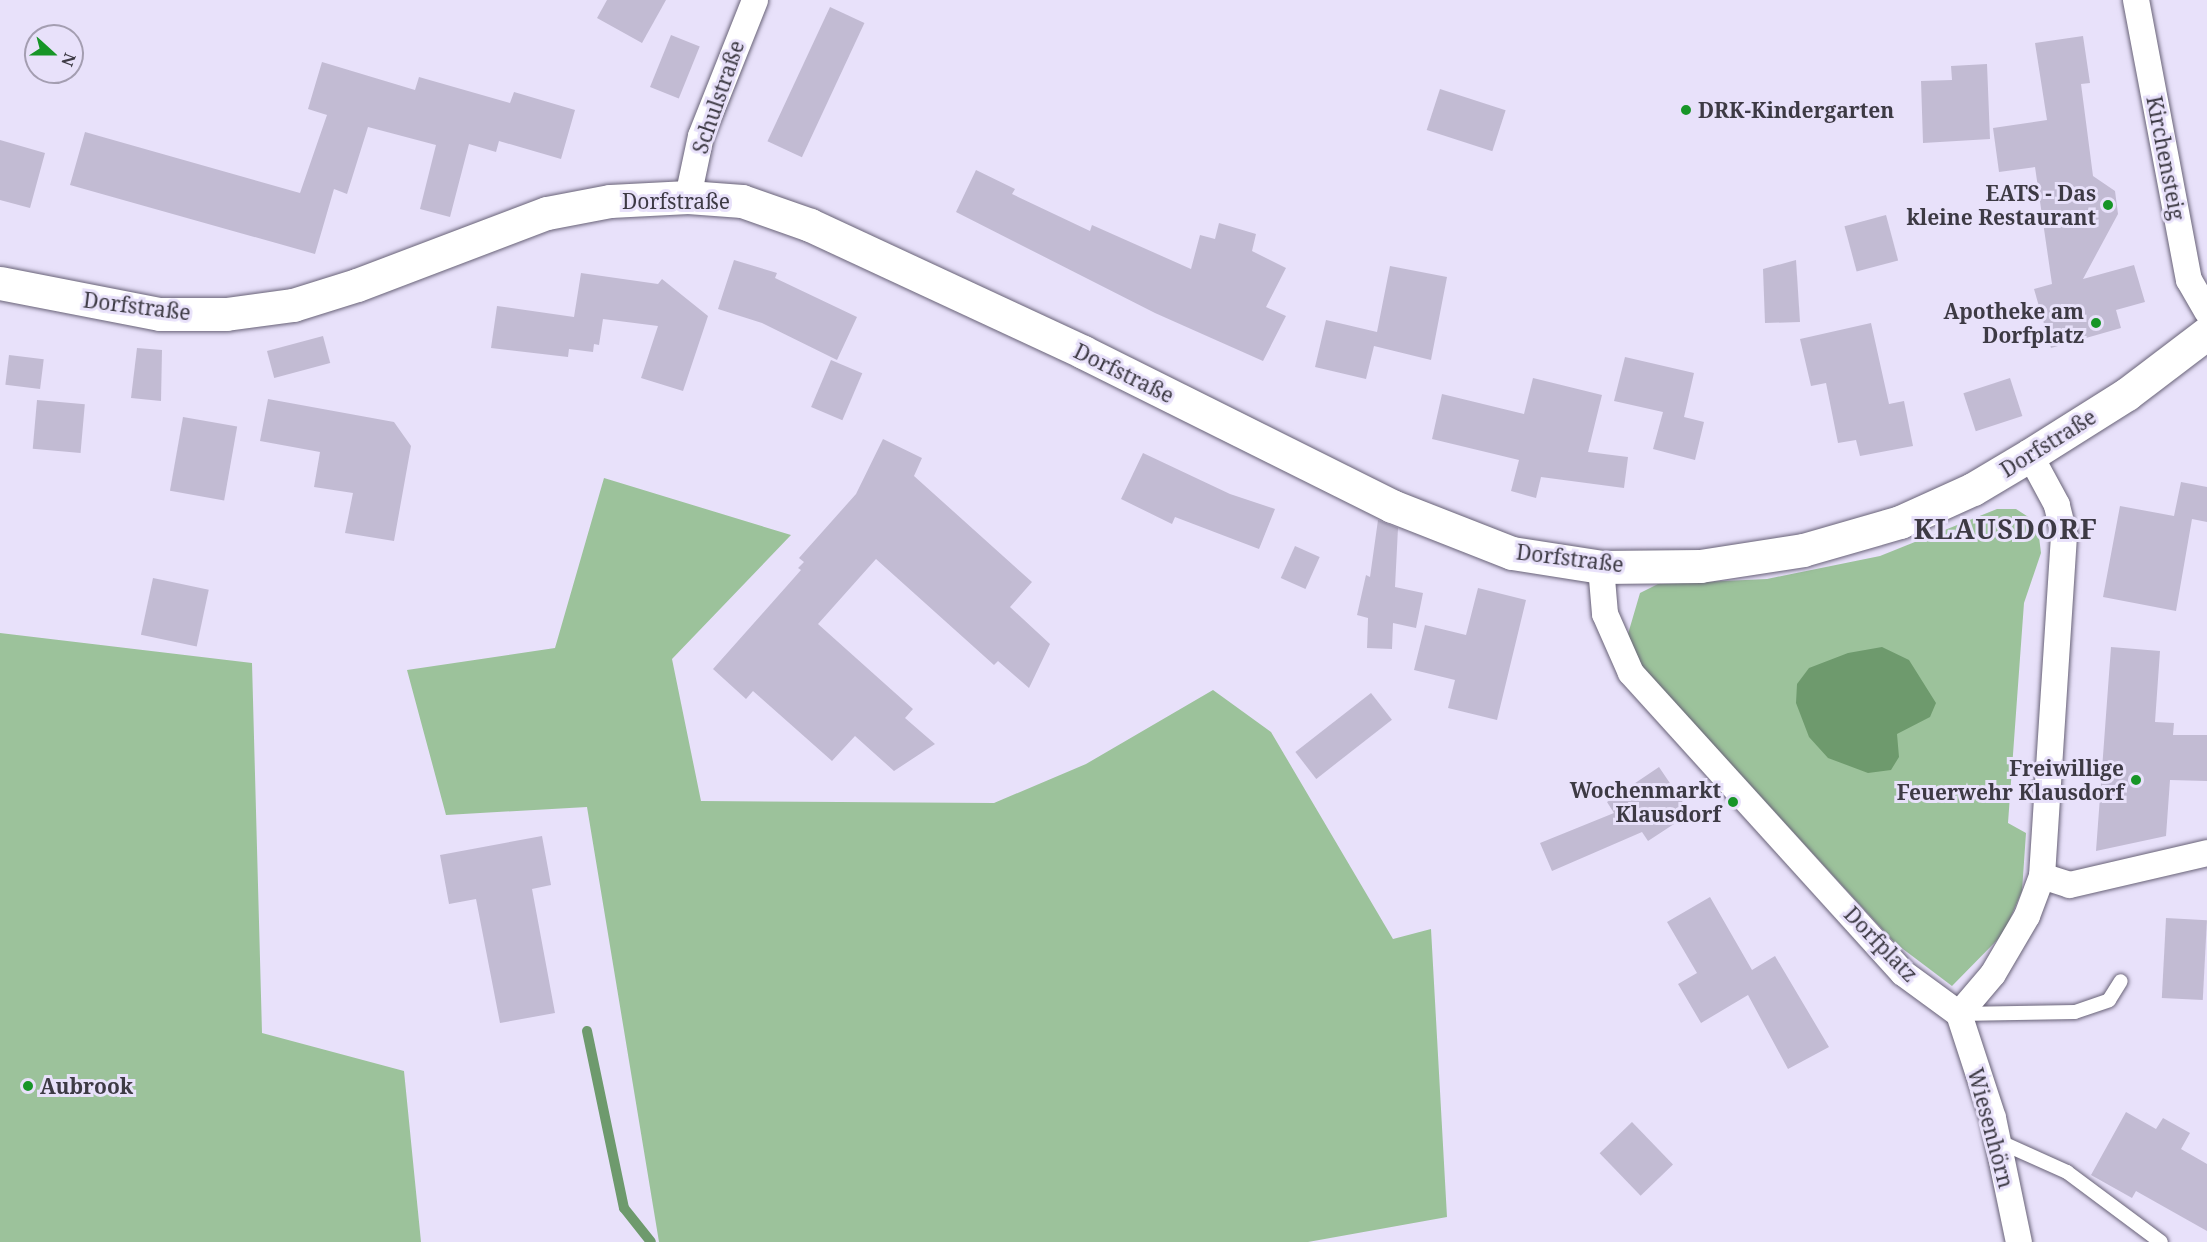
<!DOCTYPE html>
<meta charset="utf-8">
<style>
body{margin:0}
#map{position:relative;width:2207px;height:1242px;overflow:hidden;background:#e8e1fa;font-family:"Noto Serif",serif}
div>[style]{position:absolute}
.green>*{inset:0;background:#9cc29b}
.water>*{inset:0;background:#6e9a6d}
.stream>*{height:10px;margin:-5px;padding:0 5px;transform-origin:5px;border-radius:5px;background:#6e9a6d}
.building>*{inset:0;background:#c2bbd3;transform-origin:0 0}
.roads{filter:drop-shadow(0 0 2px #686277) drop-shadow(0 0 2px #686277)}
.service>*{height:14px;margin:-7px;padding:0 7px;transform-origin:7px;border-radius:7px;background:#fff}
.minor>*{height:26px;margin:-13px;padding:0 13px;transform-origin:13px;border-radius:13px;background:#fff}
.tertiary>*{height:33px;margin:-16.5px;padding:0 16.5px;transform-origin:16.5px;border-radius:16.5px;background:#fff}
.dots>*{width:16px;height:16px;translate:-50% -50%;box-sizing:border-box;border:3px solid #e8e1fa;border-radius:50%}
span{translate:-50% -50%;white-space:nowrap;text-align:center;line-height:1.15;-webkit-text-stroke:6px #e8e1fa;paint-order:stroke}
.street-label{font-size:21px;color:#3d3a44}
.poi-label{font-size:21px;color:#3d3a44;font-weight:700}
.left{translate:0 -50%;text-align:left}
.right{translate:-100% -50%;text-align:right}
.district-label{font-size:27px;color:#3d3a44;font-weight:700;letter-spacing:1.5px}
.north{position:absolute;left:24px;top:24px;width:60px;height:60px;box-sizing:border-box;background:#e8e1fa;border:2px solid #a49eb1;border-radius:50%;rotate:111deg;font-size:16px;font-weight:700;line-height:24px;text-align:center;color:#3d3a44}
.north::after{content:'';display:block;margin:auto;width:21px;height:27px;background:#179527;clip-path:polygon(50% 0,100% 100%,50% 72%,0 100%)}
</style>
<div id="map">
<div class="green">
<div style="clip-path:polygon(604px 478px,791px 535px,672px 659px,701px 801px,994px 803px,1086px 764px,1213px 690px,1271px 732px,1393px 939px,1431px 929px,1447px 1217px,1308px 1242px,659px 1242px,587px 807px,446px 815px,407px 670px,555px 648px)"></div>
<div style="clip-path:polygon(1997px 509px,2016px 509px,2030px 518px,2038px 529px,2041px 553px,2024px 603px,2008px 823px,2026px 833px,2022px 891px,2004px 933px,1952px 986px,1895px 943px,1641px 666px,1628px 634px,1640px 593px,1658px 584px,1767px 579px,1880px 556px)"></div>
<div style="clip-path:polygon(0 633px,252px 663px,262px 1033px,404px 1071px,421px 1242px,0 1242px)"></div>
</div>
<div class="water">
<div style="clip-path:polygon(1882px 647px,1909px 660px,1936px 703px,1930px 717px,1897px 734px,1899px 757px,1891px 770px,1868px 773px,1828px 758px,1809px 737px,1796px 703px,1797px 684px,1809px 668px,1848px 653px)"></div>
</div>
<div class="stream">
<div style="left:587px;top:1031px;width:181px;rotate:78.2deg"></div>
<div style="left:624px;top:1208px;width:43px;rotate:51.5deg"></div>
</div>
<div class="building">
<div style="clip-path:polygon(607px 0,666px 0,642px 43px,597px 18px)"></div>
<div style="left:830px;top:7px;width:38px;height:148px;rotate:25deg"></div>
<div style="left:671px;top:35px;width:31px;height:56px;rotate:22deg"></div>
<div style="clip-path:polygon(2083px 36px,2090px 83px,2081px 84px,2093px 176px,2115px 191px,2118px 214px,2083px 279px,2134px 265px,2145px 302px,2116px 310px,2121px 328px,2051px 348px,2034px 289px,2052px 284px,2035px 167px,1999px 172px,1993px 128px,2047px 120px,2035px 43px)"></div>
<div style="clip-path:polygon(322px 62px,415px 90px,419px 77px,510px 103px,514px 92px,575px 110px,561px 159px,499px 141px,496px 152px,469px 144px,450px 217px,420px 209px,436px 145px,368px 127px,347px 194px,334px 189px,315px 254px,70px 185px,85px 132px,300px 193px,327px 115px,308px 109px)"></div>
<div style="clip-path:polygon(1987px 64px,1990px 139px,1923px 143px,1921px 81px,1952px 80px,1951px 66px)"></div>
<div style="left:1440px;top:89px;width:69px;height:43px;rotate:18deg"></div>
<div style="clip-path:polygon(0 140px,45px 153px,30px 208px,0 200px)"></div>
<div style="clip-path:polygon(976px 170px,1015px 189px,1012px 194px,1090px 231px,1092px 225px,1191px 269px,1200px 235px,1215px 239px,1219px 223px,1256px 234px,1252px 251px,1286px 268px,1266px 307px,1286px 316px,1263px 361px,1155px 313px,956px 212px)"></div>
<div style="left:1886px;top:215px;width:47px;height:43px;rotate:75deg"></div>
<div style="clip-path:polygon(734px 260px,777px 273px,775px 278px,857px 317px,837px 360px,762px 323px,718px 309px)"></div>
<div style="clip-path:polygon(1796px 260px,1800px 322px,1765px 323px,1763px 269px)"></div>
<div style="clip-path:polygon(1390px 266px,1447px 277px,1431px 360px,1374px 346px,1366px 379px,1315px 367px,1326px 320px,1377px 332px)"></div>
<div style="clip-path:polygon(581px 273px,658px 284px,662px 279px,708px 316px,683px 391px,641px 378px,658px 326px,603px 319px,599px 345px,594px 344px,593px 352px,569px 349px,568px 357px,491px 348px,497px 306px,574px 317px)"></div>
<div style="clip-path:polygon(1871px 323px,1889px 404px,1904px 401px,1913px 446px,1860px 456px,1856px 440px,1838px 443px,1826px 383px,1811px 386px,1800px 339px)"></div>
<div style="left:323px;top:336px;width:28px;height:58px;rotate:75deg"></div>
<div style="clip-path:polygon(137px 348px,162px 350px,161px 401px,131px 398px)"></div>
<div style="left:9px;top:355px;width:35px;height:30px;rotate:7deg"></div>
<div style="clip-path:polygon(1625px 357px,1694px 373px,1684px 417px,1680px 416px,1704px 422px,1695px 460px,1653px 449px,1663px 412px,1614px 401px)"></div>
<div style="left:831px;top:360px;width:34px;height:51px;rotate:23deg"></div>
<div style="clip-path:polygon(1533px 378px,1602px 395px,1588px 452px,1628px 457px,1624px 488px,1541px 477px,1536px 498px,1511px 491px,1519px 460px,1432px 439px,1442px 394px,1524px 414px)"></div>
<div style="left:2010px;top:378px;width:40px;height:49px;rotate:72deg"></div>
<div style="clip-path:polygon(268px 399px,394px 422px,411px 446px,394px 541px,345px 533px,353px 493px,314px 487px,320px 452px,260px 441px)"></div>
<div style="left:37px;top:400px;width:48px;height:49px;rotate:5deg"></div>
<div style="left:183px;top:417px;width:55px;height:75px;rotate:10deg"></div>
<div style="clip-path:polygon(883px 439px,922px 458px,914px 476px,1032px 582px,1010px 607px,1050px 644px,1029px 688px,998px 661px,994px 665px,876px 559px,818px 624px,913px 709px,905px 718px,935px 744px,894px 771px,855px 736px,832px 761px,753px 691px,746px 699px,713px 669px,801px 570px,798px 568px,804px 562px,799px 558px,856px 494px)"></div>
<div style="clip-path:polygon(1143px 453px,1230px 494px,1275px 509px,1259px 549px,1175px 517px,1172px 524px,1121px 499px)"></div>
<div style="clip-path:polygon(2181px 482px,2207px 487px,2207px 522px,2192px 519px,2176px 611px,2103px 597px,2120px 506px,2174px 516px)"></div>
<div style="clip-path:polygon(1378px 520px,1398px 528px,1395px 587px,1423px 593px,1416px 628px,1393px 623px,1392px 649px,1367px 648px,1368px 618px,1357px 615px,1366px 575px,1370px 577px)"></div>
<div style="left:1295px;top:546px;width:27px;height:35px;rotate:24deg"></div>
<div style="left:153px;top:578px;width:57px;height:58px;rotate:12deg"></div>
<div style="clip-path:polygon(1478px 588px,1526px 600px,1497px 720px,1448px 708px,1455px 680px,1414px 670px,1425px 625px,1466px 635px)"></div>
<div style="clip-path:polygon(2111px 647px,2160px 651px,2155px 722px,2174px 723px,2173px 735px,2207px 735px,2207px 781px,2170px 780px,2166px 836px,2096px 851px)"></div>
<div style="left:1371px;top:693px;width:34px;height:96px;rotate:52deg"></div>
<div style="clip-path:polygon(1659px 767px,1684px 804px,1667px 814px,1674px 824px,1648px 841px,1642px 832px,1552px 871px,1540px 843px,1614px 813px,1607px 802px)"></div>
<div style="clip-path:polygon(542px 836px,551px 885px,532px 889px,555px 1013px,500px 1023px,476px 899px,449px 904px,440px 855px)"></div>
<div style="clip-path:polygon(1710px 897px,1752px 970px,1775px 956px,1829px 1047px,1788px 1069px,1748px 995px,1701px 1023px,1678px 984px,1697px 973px,1667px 922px)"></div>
<div style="left:2166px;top:918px;width:41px;height:80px;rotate:3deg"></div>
<div style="clip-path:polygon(2126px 1112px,2156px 1129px,2163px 1118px,2190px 1133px,2181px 1149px,2207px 1164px,2207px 1231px,2136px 1191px,2132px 1198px,2091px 1175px)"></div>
<div style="left:1632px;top:1122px;width:59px;height:45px;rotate:46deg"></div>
</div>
<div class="roads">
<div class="service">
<div style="left:1959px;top:1014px;width:116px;rotate:-1deg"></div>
<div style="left:2075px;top:1012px;width:36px;rotate:-19deg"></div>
<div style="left:2109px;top:1000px;width:22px;rotate:-58deg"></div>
<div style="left:1998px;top:1141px;width:76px;rotate:24.2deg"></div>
<div style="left:2067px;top:1172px;width:117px;rotate:36.7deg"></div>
</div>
<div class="minor">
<div style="left:2136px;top:0;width:285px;rotate:79.3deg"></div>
<div style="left:2189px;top:280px;width:36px;rotate:60deg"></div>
<div style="left:688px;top:197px;width:62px;rotate:-78deg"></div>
<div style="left:701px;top:136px;width:146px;rotate:-68.3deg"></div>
<div style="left:1601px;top:567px;width:47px;rotate:85.1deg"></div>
<div style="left:1605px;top:614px;width:64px;rotate:66.2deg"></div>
<div style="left:1631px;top:673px;width:405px;rotate:47.8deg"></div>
<div style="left:1903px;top:973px;width:69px;rotate:36.2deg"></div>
<div style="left:1959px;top:1014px;width:52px;rotate:-49.6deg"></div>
<div style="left:1993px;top:974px;width:67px;rotate:-59.6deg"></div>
<div style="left:2027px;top:916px;width:43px;rotate:-69.4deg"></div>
<div style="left:2042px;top:876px;width:343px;rotate:-86.3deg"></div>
<div style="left:2064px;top:534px;width:30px;rotate:-104deg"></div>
<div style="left:2057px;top:505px;width:57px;rotate:-118.4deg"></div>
<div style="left:2042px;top:876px;width:29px;rotate:18deg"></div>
<div style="left:2070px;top:885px;width:141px;rotate:-13.1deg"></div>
<div style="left:1959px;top:1014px;width:109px;rotate:71.9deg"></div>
<div style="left:1993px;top:1118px;width:127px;rotate:78.2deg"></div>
</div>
<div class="tertiary">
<div style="left:0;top:283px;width:163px;rotate:11deg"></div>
<div style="left:160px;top:314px;width:66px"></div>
<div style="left:226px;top:314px;width:68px;rotate:-7.7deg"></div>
<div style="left:293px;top:305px;width:67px;rotate:-17.4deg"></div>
<div style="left:357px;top:285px;width:203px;rotate:-20.8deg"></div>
<div style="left:547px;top:213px;width:64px;rotate:-10.8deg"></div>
<div style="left:610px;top:201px;width:78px;rotate:-2.9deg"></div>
<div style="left:688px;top:197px;width:54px;rotate:4.2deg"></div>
<div style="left:742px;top:201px;width:72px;rotate:19.4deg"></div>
<div style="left:810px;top:225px;width:301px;rotate:24.9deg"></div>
<div style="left:1083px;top:352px;width:345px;rotate:26.5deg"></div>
<div style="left:1392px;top:506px;width:129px;rotate:21.4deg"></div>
<div style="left:1512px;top:553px;width:90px;rotate:8.9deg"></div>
<div style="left:1601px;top:567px;width:99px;rotate:-0.6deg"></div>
<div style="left:1700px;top:566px;width:104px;rotate:-8.8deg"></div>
<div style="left:1803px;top:550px;width:101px;rotate:-16.1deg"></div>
<div style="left:1900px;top:522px;width:80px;rotate:-24.3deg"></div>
<div style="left:1973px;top:489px;width:66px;rotate:-30.8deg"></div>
<div style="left:2030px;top:455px;width:115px;rotate:-32.2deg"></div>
<div style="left:2127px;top:394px;width:101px;rotate:-37.3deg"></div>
</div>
</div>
<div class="dots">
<div style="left:1686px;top:110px;background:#179527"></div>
<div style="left:2108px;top:205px;background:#179527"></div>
<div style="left:2096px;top:323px;background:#179527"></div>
<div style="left:2136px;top:780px;background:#179527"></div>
<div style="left:1733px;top:802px;background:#179527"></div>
<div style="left:28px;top:1086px;background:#179527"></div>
</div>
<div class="street-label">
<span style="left:718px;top:97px;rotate:-71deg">Schulstraße</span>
<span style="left:2166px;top:158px;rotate:79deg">Kirchensteig</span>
<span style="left:676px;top:201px">Dorfstraße</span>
<span style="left:137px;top:306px;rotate:7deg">Dorfstraße</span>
<span style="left:1124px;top:373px;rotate:26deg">Dorfstraße</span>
<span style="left:2048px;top:443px;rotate:-32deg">Dorfstraße</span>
<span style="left:1570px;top:558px;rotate:7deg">Dorfstraße</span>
<span style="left:1881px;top:944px;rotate:46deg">Dorfplatz</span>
<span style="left:1991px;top:1128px;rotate:75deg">Wiesenhörn</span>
</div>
<div class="poi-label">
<span class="left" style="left:1698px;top:110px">DRK-Kindergarten</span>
<span class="right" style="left:2096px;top:205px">EATS - Das<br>kleine Restaurant</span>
<span class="right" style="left:2084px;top:323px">Apotheke am<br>Dorfplatz</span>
<span class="right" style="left:2124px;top:780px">Freiwillige<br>Feuerwehr Klausdorf</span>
<span class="right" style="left:1721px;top:802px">Wochenmarkt<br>Klausdorf</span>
<span class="left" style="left:40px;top:1086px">Aubrook</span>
</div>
<div class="district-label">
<span style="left:2006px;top:529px">KLAUSDORF</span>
</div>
<div class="north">N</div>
</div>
